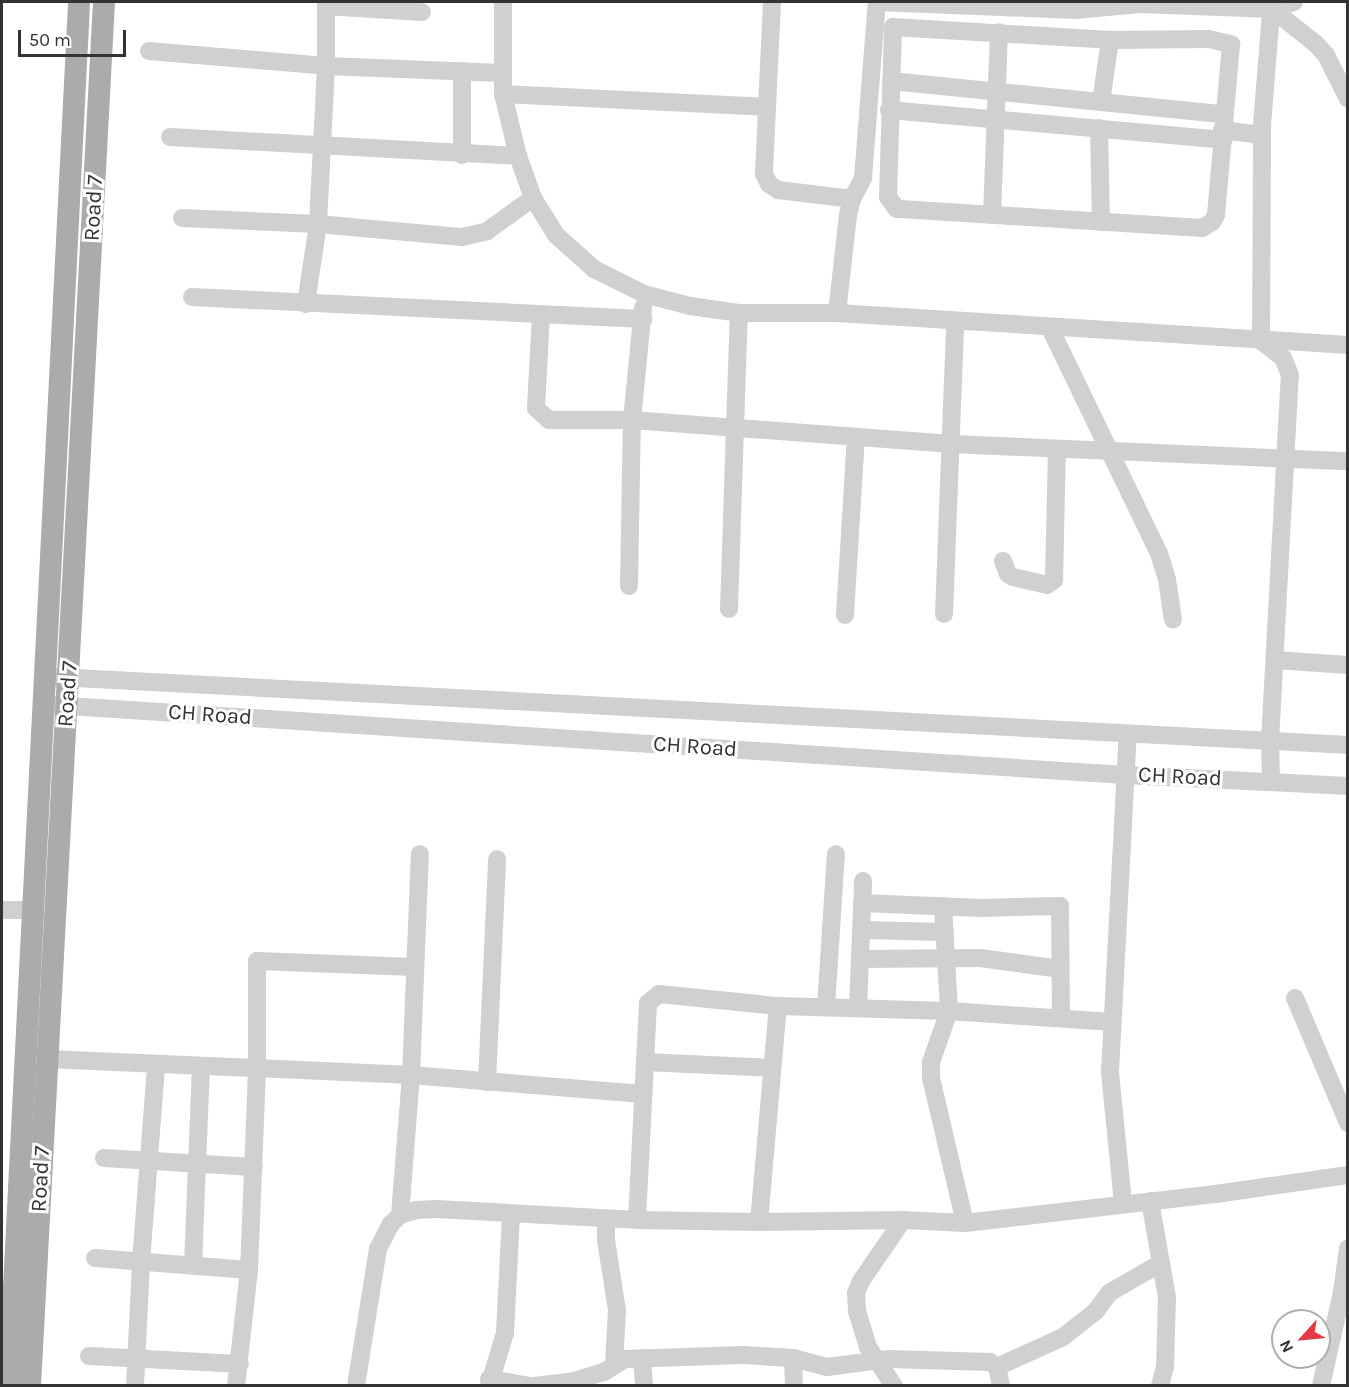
<!DOCTYPE html>
<style>
body{margin:0}
#map{position:relative;width:1349px;height:1387px;overflow:hidden;background:#fff;font-family:Karla,sans-serif}
div>[style]{position:absolute}
.minor>*{height:18px;margin:-9px;padding:0 9px;transform-origin:9px;border-radius:9px;background:#d0d0d0}
.major>*{height:22px;margin:-11px;padding:0 11px;transform-origin:11px;border-radius:11px;background:#ababab}
span{translate:-50% -50%;white-space:nowrap;text-align:center;line-height:1.15;-webkit-text-stroke:6px #fff;paint-order:stroke}
.street-label{font-size:22px;color:#333}
.frame{position:absolute;inset:0;border:3px solid #333;pointer-events:none}
.north{position:absolute;left:1271px;top:1309px;width:60px;height:60px;box-sizing:border-box;background:#fff;border:2px solid #adadad;border-radius:50%;rotate:243deg;font-size:16px;font-weight:700;line-height:24px;text-align:center;color:#333}
.north::after{content:'';display:block;margin:auto;width:21px;height:27px;background:#e63946;clip-path:polygon(50% 0,100% 100%,50% 72%,0 100%)}
.scale{position:absolute;left:18px;top:30px;width:108px;height:27px;box-sizing:border-box;border:3px solid #333;border-top:0;padding-left:8px;font-size:18px;line-height:21px;white-space:nowrap;color:#333;-webkit-text-stroke:4px #fff;paint-order:stroke}
</style>
<div id="map">
<div class="minor">
<div style="left:503px;top:2px;width:92px;rotate:90deg"></div>
<div style="left:503px;top:94px;width:64px;rotate:76.4deg"></div>
<div style="left:518px;top:156px;width:45px;rotate:70.3deg"></div>
<div style="left:533px;top:198px;width:44px;rotate:58.1deg"></div>
<div style="left:556px;top:235px;width:51px;rotate:41.8deg"></div>
<div style="left:594px;top:269px;width:56px;rotate:26.6deg"></div>
<div style="left:644px;top:294px;width:48px;rotate:14.6deg"></div>
<div style="left:690px;top:306px;width:49px;rotate:8.1deg"></div>
<div style="left:739px;top:313px;width:98px"></div>
<div style="left:837px;top:313px;width:512px;rotate:3.58deg"></div>
<div style="left:772px;top:2px;width:172px;rotate:92.7deg"></div>
<div style="left:764px;top:174px;width:11px;rotate:63deg"></div>
<div style="left:769px;top:184px;width:11px;rotate:34deg"></div>
<div style="left:778px;top:190px;width:75px;rotate:6.9deg"></div>
<div style="left:878px;top:2px;width:197px;rotate:2.3deg"></div>
<div style="left:1075px;top:10px;width:65px;rotate:-5.3deg"></div>
<div style="left:1140px;top:4px;width:132px;rotate:2.2deg"></div>
<div style="left:1272px;top:9px;width:23px;rotate:-18deg"></div>
<div style="left:326px;top:6px;width:96px;rotate:3.6deg"></div>
<div style="left:1272px;top:9px;width:56px;rotate:38.5deg"></div>
<div style="left:1316px;top:44px;width:15px;rotate:48deg"></div>
<div style="left:1326px;top:55px;width:49px;rotate:63.4deg"></div>
<div style="left:893px;top:27px;width:217px;rotate:3.4deg"></div>
<div style="left:1110px;top:40px;width:99px;rotate:-0.6deg"></div>
<div style="left:1209px;top:39px;width:23px;rotate:13deg"></div>
<div style="left:1231px;top:44px;width:172px;rotate:95deg"></div>
<div style="left:1216px;top:215px;width:8px;rotate:120deg"></div>
<div style="left:1212px;top:222px;width:12px;rotate:149deg"></div>
<div style="left:1202px;top:228px;width:306px;rotate:-176.4deg"></div>
<div style="left:897px;top:209px;width:15px;rotate:-127deg"></div>
<div style="left:888px;top:197px;width:170px;rotate:-88.3deg"></div>
<div style="left:149px;top:51px;width:178px;rotate:4.8deg"></div>
<div style="left:326px;top:66px;width:176px;rotate:2.3deg"></div>
<div style="left:462px;top:71px;width:84px;rotate:90deg"></div>
<div style="left:891px;top:81px;width:334px;rotate:5.7deg"></div>
<div style="left:503px;top:94px;width:263px;rotate:2.8deg"></div>
<div style="left:1101px;top:102px;width:63px;rotate:-81.7deg"></div>
<div style="left:889px;top:110px;width:336px;rotate:5.1deg"></div>
<div style="left:1099px;top:128px;width:94px;rotate:88.8deg"></div>
<div style="left:1222px;top:130px;width:40px;rotate:7.1deg"></div>
<div style="left:170px;top:137px;width:349px;rotate:3.1deg"></div>
<div style="left:992px;top:215px;width:183px;rotate:-87.8deg"></div>
<div style="left:182px;top:218px;width:136px;rotate:2.5deg"></div>
<div style="left:318px;top:224px;width:145px;rotate:5.2deg"></div>
<div style="left:462px;top:237px;width:26px;rotate:-13deg"></div>
<div style="left:487px;top:231px;width:57px;rotate:-35.7deg"></div>
<div style="left:192px;top:297px;width:452px;rotate:2.8deg"></div>
<div style="left:306px;top:304px;width:81px;rotate:-81.5deg"></div>
<div style="left:318px;top:224px;width:158px;rotate:-87.1deg"></div>
<div style="left:326px;top:66px;width:64px;rotate:-90deg"></div>
<div style="left:837px;top:313px;width:99px;rotate:-83.6deg"></div>
<div style="left:848px;top:215px;width:16px;rotate:-76deg"></div>
<div style="left:852px;top:199px;width:24px;rotate:-62deg"></div>
<div style="left:863px;top:178px;width:177px;rotate:-85.5deg"></div>
<div style="left:541px;top:315px;width:93px;rotate:93.1deg"></div>
<div style="left:536px;top:408px;width:18px;rotate:43deg"></div>
<div style="left:549px;top:420px;width:83px"></div>
<div style="left:632px;top:420px;width:321px;rotate:4.3deg"></div>
<div style="left:952px;top:444px;width:396px;rotate:2.5deg"></div>
<div style="left:1050px;top:328px;width:250px;rotate:64.2deg"></div>
<div style="left:1159px;top:553px;width:27px;rotate:73deg"></div>
<div style="left:1167px;top:579px;width:41px;rotate:81.7deg"></div>
<div style="left:1003px;top:561px;width:14px;rotate:69deg"></div>
<div style="left:1008px;top:574px;width:6px;rotate:31deg"></div>
<div style="left:1013px;top:577px;width:35px;rotate:13deg"></div>
<div style="left:1047px;top:585px;width:9px;rotate:-36deg"></div>
<div style="left:1054px;top:580px;width:131px;rotate:-88.7deg"></div>
<div style="left:629px;top:586px;width:166px;rotate:-89deg"></div>
<div style="left:632px;top:420px;width:113px;rotate:-84.4deg"></div>
<div style="left:729px;top:609px;width:296px;rotate:-88.1deg"></div>
<div style="left:944px;top:614px;width:291px;rotate:-87.8deg"></div>
<div style="left:845px;top:615px;width:178px;rotate:-86.5deg"></div>
<div style="left:1275px;top:660px;width:73px;rotate:3.9deg"></div>
<div style="left:56px;top:677px;width:1294px;rotate:3.01deg"></div>
<div style="left:53px;top:705px;width:1074px;rotate:3.74deg"></div>
<div style="left:1125px;top:775px;width:223px;rotate:2.8deg"></div>
<div style="left:1271px;top:782px;width:41px;rotate:-91.4deg"></div>
<div style="left:1270px;top:741px;width:367px;rotate:-86.9deg"></div>
<div style="left:1290px;top:375px;width:18px;rotate:-112deg"></div>
<div style="left:1283px;top:358px;width:28px;rotate:-142deg"></div>
<div style="left:1261px;top:341px;width:216px;rotate:-89.7deg"></div>
<div style="left:1262px;top:125px;width:123px;rotate:-85.4deg"></div>
<div style="left:862px;top:903px;width:120px;rotate:2.4deg"></div>
<div style="left:982px;top:908px;width:78px;rotate:-1.5deg"></div>
<div style="left:1060px;top:906px;width:111px;rotate:89.5deg"></div>
<div style="left:943px;top:906px;width:105px;rotate:86.7deg"></div>
<div style="left:949px;top:1011px;width:54px;rotate:109.4deg"></div>
<div style="left:931px;top:1062px;width:16px;rotate:90deg"></div>
<div style="left:931px;top:1078px;width:149px;rotate:76.8deg"></div>
<div style="left:2px;top:910px;width:31px"></div>
<div style="left:861px;top:930px;width:84px;rotate:1.4deg"></div>
<div style="left:860px;top:959px;width:120px;rotate:-0.5deg"></div>
<div style="left:980px;top:958px;width:81px;rotate:7.8deg"></div>
<div style="left:1295px;top:998px;width:136px;rotate:67deg"></div>
<div style="left:826px;top:1007px;width:153px;rotate:-86.3deg"></div>
<div style="left:858px;top:1008px;width:127px;rotate:-87.7deg"></div>
<div style="left:47px;top:1059px;width:210px;rotate:2.5deg"></div>
<div style="left:257px;top:1068px;width:107px;rotate:-90deg"></div>
<div style="left:257px;top:961px;width:158px;rotate:2.2deg"></div>
<div style="left:645px;top:1062px;width:127px;rotate:2.7deg"></div>
<div style="left:487px;top:1082px;width:223px;rotate:-87.4deg"></div>
<div style="left:104px;top:1158px;width:150px;rotate:3.4deg"></div>
<div style="left:1150px;top:1201px;width:97px;rotate:80deg"></div>
<div style="left:1167px;top:1297px;width:70px;rotate:91.6deg"></div>
<div style="left:1165px;top:1367px;width:20px;rotate:105deg"></div>
<div style="left:1123px;top:1203px;width:132px;rotate:-95.7deg"></div>
<div style="left:1110px;top:1072px;width:338px;rotate:-87deg"></div>
<div style="left:400px;top:1215px;width:140px;rotate:-85.5deg"></div>
<div style="left:411px;top:1075px;width:221px;rotate:-87.7deg"></div>
<div style="left:606px;top:1219px;width:21px;rotate:90deg"></div>
<div style="left:606px;top:1240px;width:71px;rotate:81.1deg"></div>
<div style="left:617px;top:1310px;width:55px;rotate:93.1deg"></div>
<div style="left:637px;top:1220px;width:217px;rotate:-87.1deg"></div>
<div style="left:648px;top:1003px;width:14px;rotate:-39deg"></div>
<div style="left:659px;top:994px;width:120px;rotate:5.8deg"></div>
<div style="left:778px;top:1006px;width:171px;rotate:1.7deg"></div>
<div style="left:949px;top:1011px;width:163px;rotate:3.9deg"></div>
<div style="left:759px;top:1222px;width:217px;rotate:-85deg"></div>
<div style="left:95px;top:1258px;width:154px;rotate:4.5deg"></div>
<div style="left:193px;top:1265px;width:199px;rotate:-87.7deg"></div>
<div style="left:89px;top:1356px;width:151px;rotate:3deg"></div>
<div style="left:642px;top:1358px;width:28px;rotate:86deg"></div>
<div style="left:793px;top:1358px;width:28px;rotate:88deg"></div>
<div style="left:997px;top:1367px;width:72px;rotate:-24.4deg"></div>
<div style="left:1063px;top:1337px;width:42px;rotate:-38.2deg"></div>
<div style="left:1096px;top:1311px;width:22px;rotate:-54deg"></div>
<div style="left:1109px;top:1293px;width:60px;rotate:-30deg"></div>
<div style="left:489px;top:1379px;width:42px;rotate:9.7deg"></div>
<div style="left:135px;top:1386px;width:124px;rotate:-87.2deg"></div>
<div style="left:141px;top:1262px;width:198px;rotate:-85.6deg"></div>
<div style="left:236px;top:1386px;width:117px;rotate:-83.6deg"></div>
<div style="left:249px;top:1270px;width:202px;rotate:-87.7deg"></div>
<div style="left:257px;top:1068px;width:154px;rotate:2.6deg"></div>
<div style="left:411px;top:1075px;width:233px;rotate:4.7deg"></div>
<div style="left:356px;top:1386px;width:139px;rotate:-80.9deg"></div>
<div style="left:378px;top:1249px;width:27px;rotate:-63deg"></div>
<div style="left:390px;top:1225px;width:14px;rotate:-45deg"></div>
<div style="left:400px;top:1215px;width:17px;rotate:-17deg"></div>
<div style="left:416px;top:1210px;width:20px;rotate:-3deg"></div>
<div style="left:436px;top:1209px;width:201px;rotate:3.1deg"></div>
<div style="left:637px;top:1220px;width:122px;rotate:0.9deg"></div>
<div style="left:759px;top:1222px;width:144px;rotate:-0.8deg"></div>
<div style="left:903px;top:1220px;width:62px;rotate:2.8deg"></div>
<div style="left:965px;top:1223px;width:253px;rotate:-6.6deg"></div>
<div style="left:1216px;top:1194px;width:133px;rotate:-8.2deg"></div>
<div style="left:489px;top:1386px;width:55px;rotate:-73.2deg"></div>
<div style="left:505px;top:1333px;width:119px;rotate:-87.1deg"></div>
<div style="left:535px;top:1386px;width:39px;rotate:-7deg"></div>
<div style="left:574px;top:1381px;width:31px;rotate:-17deg"></div>
<div style="left:604px;top:1372px;width:25px;rotate:-32deg"></div>
<div style="left:625px;top:1359px;width:118px;rotate:-1.9deg"></div>
<div style="left:743px;top:1355px;width:50px;rotate:3.4deg"></div>
<div style="left:793px;top:1358px;width:35px;rotate:15deg"></div>
<div style="left:827px;top:1367px;width:63px;rotate:-7.4deg"></div>
<div style="left:889px;top:1359px;width:101px;rotate:1.7deg"></div>
<div style="left:990px;top:1362px;width:9px;rotate:36deg"></div>
<div style="left:997px;top:1367px;width:19px;rotate:78deg"></div>
<div style="left:894px;top:1386px;width:47px;rotate:-123.7deg"></div>
<div style="left:868px;top:1347px;width:38px;rotate:-107deg"></div>
<div style="left:857px;top:1311px;width:18px;rotate:-93deg"></div>
<div style="left:856px;top:1293px;width:13px;rotate:-67deg"></div>
<div style="left:861px;top:1281px;width:74px;rotate:-55.5deg"></div>
<div style="left:1321px;top:1386px;width:96px;rotate:-77.4deg"></div>
<div style="left:1342px;top:1292px;width:44px;rotate:-82.2deg"></div>
</div>
<div class="major">
<div style="left:9px;top:1386px;width:1386px;rotate:-87.1deg"></div>
<div style="left:30px;top:1386px;width:1386px;rotate:-86.94deg"></div>
</div>
<div class="street-label">
<span style="left:94px;top:208px;rotate:-87deg">Road 7</span>
<span style="left:68px;top:694px;rotate:-86deg">Road 7</span>
<span style="left:210px;top:715px;rotate:4deg">CH Road</span>
<span style="left:695px;top:747px;rotate:4deg">CH Road</span>
<span style="left:1180px;top:777px;rotate:3deg">CH Road</span>
<span style="left:41px;top:1179px;rotate:-87deg">Road 7</span>
</div>
<div class="frame"></div>
<div class="north">N</div>
<div class="scale">50 m</div>
</div>
